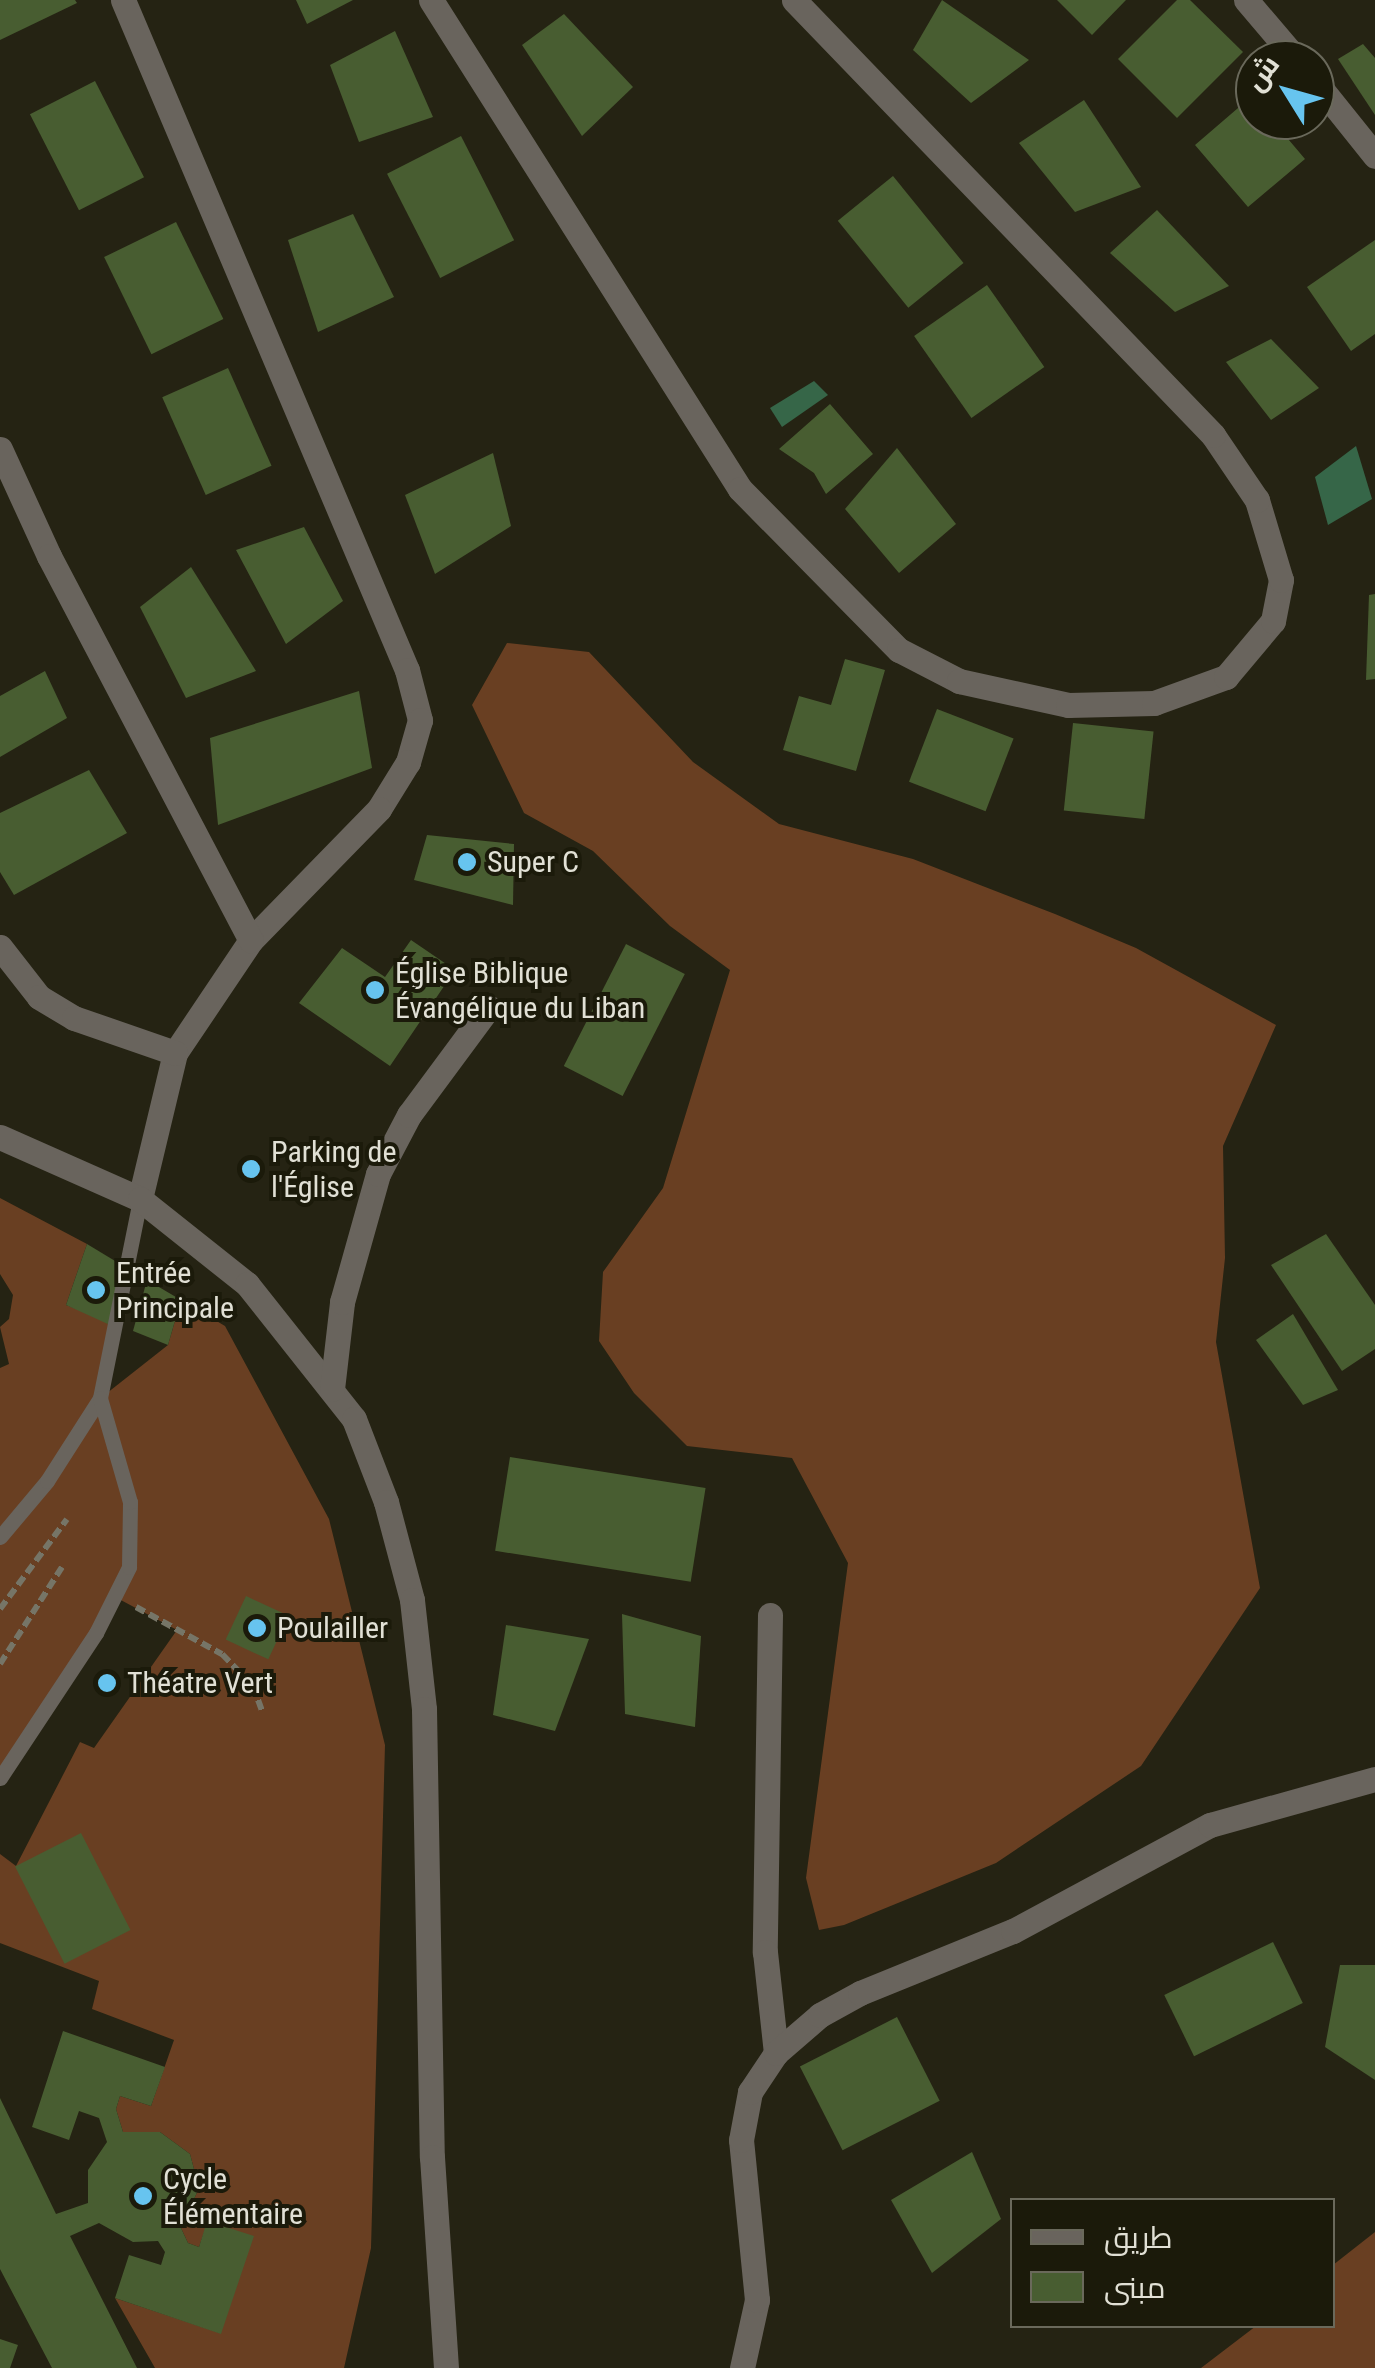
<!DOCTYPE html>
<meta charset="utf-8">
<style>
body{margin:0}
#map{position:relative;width:1375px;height:2368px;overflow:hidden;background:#252313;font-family:"Roboto Condensed",Cairo,sans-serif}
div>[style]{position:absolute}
.forest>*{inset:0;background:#693f22}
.water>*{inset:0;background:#366648}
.building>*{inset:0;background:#485d31;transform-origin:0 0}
.path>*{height:6px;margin-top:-3px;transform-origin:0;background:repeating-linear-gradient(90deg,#767567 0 10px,transparent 0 15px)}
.service>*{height:15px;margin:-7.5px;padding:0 7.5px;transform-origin:7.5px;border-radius:7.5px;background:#69645d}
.minor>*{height:25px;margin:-12.5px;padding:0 12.5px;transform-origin:12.5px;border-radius:12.5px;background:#69645d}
.dots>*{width:28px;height:28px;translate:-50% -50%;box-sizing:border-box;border:5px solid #1b1a0a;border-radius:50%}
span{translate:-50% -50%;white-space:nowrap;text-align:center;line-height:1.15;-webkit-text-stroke:8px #1b1a0a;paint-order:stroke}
.poi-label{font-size:30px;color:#e1e0d5}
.left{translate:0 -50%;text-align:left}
.legend{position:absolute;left:1010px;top:2198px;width:325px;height:130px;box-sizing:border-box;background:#1b1a0a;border:2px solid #6a695b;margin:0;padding:12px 18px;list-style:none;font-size:30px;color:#e1e0d5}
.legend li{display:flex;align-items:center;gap:20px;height:50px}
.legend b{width:50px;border:2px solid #6a695b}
.north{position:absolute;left:1235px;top:40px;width:100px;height:100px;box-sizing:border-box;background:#1b1a0a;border:2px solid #6a695b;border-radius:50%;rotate:307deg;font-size:28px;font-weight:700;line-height:40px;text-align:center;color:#e1e0d5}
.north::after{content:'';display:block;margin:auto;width:35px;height:45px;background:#67c4ef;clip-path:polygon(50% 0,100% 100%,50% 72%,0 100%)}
</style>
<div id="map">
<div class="forest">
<div style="clip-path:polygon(507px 643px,589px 652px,693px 762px,779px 824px,913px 859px,1055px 914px,1136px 948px,1276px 1025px,1223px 1146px,1225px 1258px,1216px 1342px,1260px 1588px,1141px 1766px,996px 1863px,844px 1925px,819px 1930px,806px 1878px,848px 1563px,792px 1458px,687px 1446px,634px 1393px,599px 1341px,603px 1272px,663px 1188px,730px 970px,670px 926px,593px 851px,524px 813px,472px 705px)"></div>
<div style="clip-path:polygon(0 1198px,87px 1244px,66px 1305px,120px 1325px,102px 1397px,168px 1345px,181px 1300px,225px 1326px,329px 1519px,385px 1745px,371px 2248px,344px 2368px,155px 2368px,115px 2298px,220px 2333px,208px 2221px,199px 2247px,188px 2243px,181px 2228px,199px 2188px,190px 2154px,160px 2132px,123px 2132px,116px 2109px,120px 2096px,151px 2106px,174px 2040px,92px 2009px,99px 1981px,0 1943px,0 1854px,16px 1866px,80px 1742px,94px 1748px,177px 1630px,117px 1598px,0 1778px,0 1368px,9px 1364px,0 1327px,9px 1319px,13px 1295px,0 1274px)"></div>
<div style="clip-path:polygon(1375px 2232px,1375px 2368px,1201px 2368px,1256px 2326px,1332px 2326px,1333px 2265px)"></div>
</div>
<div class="water">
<div style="clip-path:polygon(814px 381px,828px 395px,782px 427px,770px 408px)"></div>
<div style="clip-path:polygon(1356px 446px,1372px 499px,1328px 525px,1315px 477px)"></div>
</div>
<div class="building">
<div style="clip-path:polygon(0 0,75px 0,77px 3px,0 40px)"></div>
<div style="clip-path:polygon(296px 0,353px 0,307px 24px)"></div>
<div style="clip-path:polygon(942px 0,1029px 60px,971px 103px,913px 50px)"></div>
<div style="clip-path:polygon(1057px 0,1126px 0,1092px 35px)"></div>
<div style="clip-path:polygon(1177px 0,1190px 0,1243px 52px,1177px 118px,1118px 59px)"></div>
<div style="clip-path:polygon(564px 14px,633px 87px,582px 136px,522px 45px)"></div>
<div style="clip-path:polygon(395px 31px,433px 117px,359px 142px,330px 65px)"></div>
<div style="clip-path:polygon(1363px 44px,1375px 58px,1375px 115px,1338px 59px)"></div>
<div style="left:95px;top:81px;width:108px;height:73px;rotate:63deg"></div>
<div style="clip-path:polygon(1252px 96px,1255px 120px,1272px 120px,1305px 159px,1248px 207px,1195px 145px)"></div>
<div style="clip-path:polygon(1084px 100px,1141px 187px,1075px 212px,1019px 143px)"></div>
<div style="left:461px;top:136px;width:117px;height:83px;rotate:63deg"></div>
<div style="left:893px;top:176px;width:112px;height:71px;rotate:51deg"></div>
<div style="clip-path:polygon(1157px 210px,1229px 286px,1175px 312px,1110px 253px)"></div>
<div style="clip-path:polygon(353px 214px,394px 297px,318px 332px,288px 240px)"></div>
<div style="left:176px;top:222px;width:108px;height:80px;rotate:64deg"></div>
<div style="clip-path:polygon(1375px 240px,1375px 334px,1351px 351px,1307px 287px)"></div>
<div style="left:987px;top:285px;width:100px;height:89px;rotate:55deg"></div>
<div style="clip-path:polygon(1271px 339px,1319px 388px,1271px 420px,1226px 362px)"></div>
<div style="left:228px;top:368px;width:107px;height:72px;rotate:66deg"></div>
<div style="clip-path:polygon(830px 404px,873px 454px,826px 494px,814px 473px,779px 449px)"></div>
<div style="clip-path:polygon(897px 448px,956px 524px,899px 573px,845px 509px)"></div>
<div style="clip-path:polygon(493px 453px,511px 526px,435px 574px,405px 495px)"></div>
<div style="clip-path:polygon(304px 527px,343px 601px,286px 644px,236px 550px)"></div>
<div style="clip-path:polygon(191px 567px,256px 671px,186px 698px,140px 607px)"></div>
<div style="clip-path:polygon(1375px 594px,1375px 679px,1366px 680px,1369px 595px)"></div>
<div style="clip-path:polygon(845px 659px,885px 670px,856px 771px,783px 750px,799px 696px,831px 705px)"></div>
<div style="clip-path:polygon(45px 671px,67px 718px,0 757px,0 696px)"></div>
<div style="clip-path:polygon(359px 691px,372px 768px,218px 825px,210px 738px)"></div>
<div style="left:937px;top:709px;width:82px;height:78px;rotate:21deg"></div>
<div style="left:1073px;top:723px;width:81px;height:88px;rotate:6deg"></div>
<div style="clip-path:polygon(89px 770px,127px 833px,14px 895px,0 872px,0 813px)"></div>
<div style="clip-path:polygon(427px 835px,514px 844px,513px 905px,414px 880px)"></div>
<div style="clip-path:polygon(411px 940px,455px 970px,390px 1066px,299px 1003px,342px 948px,385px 977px)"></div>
<div style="left:626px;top:944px;width:66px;height:137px;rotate:27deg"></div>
<div style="clip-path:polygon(1326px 1234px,1375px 1305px,1375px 1349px,1342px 1371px,1271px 1265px)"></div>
<div style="clip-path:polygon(87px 1244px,125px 1267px,110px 1325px,66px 1305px)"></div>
<div style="clip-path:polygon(147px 1280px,181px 1300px,168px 1345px,133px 1331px)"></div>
<div style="clip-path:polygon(1293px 1314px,1338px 1390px,1303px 1405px,1256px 1340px)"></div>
<div style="left:510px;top:1457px;width:198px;height:95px;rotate:9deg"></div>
<div style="left:246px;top:1596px;width:47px;height:48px;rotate:25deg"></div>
<div style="clip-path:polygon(622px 1614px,701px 1636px,695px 1727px,625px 1714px)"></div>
<div style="clip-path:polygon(506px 1625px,589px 1639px,555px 1731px,493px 1715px)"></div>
<div style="left:81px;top:1833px;width:109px;height:74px;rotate:63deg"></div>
<div style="left:1273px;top:1942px;width:68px;height:121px;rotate:64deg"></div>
<div style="clip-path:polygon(1340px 1965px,1375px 1965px,1375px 2080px,1325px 2047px)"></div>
<div style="left:897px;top:2017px;width:94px;height:109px;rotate:63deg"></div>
<div style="clip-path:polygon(63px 2031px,165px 2067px,151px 2106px,120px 2096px,116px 2109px,123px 2132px,160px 2132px,190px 2154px,199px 2188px,181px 2228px,188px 2243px,199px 2247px,207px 2221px,254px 2236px,221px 2334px,115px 2298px,129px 2255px,161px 2265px,165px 2252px,158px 2241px,133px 2242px,99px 2223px,70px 2236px,137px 2368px,52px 2368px,0 2269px,0 2098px,56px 2214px,88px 2203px,88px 2170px,107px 2142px,99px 2118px,79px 2111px,69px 2140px,32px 2127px)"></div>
<div style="clip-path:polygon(972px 2152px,1001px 2219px,932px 2273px,891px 2200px)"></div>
<div style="clip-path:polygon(0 2339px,18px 2345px,10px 2368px,0 2368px)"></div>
</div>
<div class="path">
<div style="left:136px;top:1607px;width:98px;rotate:28.7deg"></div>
<div style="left:222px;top:1654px;width:45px;rotate:45.9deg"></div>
<div style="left:253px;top:1686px;width:29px;rotate:70deg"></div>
<div style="left:0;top:1609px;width:112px;rotate:-53.3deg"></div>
<div style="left:0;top:1664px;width:115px;rotate:-57.4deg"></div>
</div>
<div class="service">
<div style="left:0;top:1537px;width:73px;rotate:-50deg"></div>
<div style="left:47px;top:1481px;width:98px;rotate:-57.4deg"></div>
<div style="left:100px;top:1398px;width:203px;rotate:-78.6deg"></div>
<div style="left:0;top:1778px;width:174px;rotate:-56.5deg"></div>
<div style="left:96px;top:1633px;width:74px;rotate:-63.4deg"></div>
<div style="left:129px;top:1567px;width:65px;rotate:-89.1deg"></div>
<div style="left:130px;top:1502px;width:108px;rotate:-106.1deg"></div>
</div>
<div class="minor">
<div style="left:123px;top:0;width:728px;rotate:67.03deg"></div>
<div style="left:407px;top:670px;width:52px;rotate:75.4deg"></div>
<div style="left:420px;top:720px;width:44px;rotate:105.9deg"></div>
<div style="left:408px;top:762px;width:55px;rotate:121.7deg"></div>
<div style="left:379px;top:809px;width:183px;rotate:134.3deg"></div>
<div style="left:251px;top:940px;width:136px;rotate:123.9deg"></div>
<div style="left:175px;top:1053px;width:150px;rotate:103.5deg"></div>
<div style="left:431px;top:0;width:578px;rotate:57.71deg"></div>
<div style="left:740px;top:489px;width:226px;rotate:45.4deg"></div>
<div style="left:899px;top:650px;width:68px;rotate:27.3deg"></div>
<div style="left:959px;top:681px;width:112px;rotate:12.4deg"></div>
<div style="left:1068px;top:705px;width:86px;rotate:-1.3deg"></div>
<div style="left:1154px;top:703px;width:77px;rotate:-19.9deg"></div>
<div style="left:1226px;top:677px;width:73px;rotate:-50deg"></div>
<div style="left:1273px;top:621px;width:42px;rotate:-79deg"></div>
<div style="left:1281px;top:580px;width:84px;rotate:-106.7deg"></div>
<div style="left:1257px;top:500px;width:78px;rotate:-124.1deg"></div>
<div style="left:1213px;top:435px;width:604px;rotate:-133.93deg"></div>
<div style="left:1246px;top:0;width:79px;rotate:49.6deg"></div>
<div style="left:1315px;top:81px;width:96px;rotate:51.3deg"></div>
<div style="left:0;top:449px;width:118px;rotate:65.4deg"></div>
<div style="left:49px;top:556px;width:434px;rotate:62.3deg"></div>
<div style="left:0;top:947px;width:63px;rotate:52deg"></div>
<div style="left:39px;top:997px;width:41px;rotate:31deg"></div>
<div style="left:74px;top:1018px;width:107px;rotate:19.1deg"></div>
<div style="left:0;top:1137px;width:153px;rotate:23.9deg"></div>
<div style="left:140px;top:1199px;width:137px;rotate:38.5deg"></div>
<div style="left:247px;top:1284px;width:172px;rotate:51.6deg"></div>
<div style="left:354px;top:1419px;width:89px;rotate:68.9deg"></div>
<div style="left:386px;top:1502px;width:101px;rotate:75.1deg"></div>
<div style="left:412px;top:1600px;width:110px;rotate:83.7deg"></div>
<div style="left:424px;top:1709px;width:448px;rotate:89deg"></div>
<div style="left:432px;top:2157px;width:211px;rotate:86.2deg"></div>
<div style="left:332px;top:1389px;width:88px;rotate:-83.4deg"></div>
<div style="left:342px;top:1302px;width:133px;rotate:-74.3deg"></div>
<div style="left:378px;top:1174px;width:67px;rotate:-62.3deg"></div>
<div style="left:409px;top:1115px;width:134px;rotate:-53.5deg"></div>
<div style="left:770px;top:1615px;width:337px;rotate:90.9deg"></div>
<div style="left:765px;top:1952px;width:102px;rotate:83.8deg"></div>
<div style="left:742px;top:2368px;width:70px;rotate:-77.6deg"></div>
<div style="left:757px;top:2300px;width:161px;rotate:-95.7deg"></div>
<div style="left:741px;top:2140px;width:49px;rotate:-79.4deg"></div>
<div style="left:750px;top:2092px;width:47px;rotate:-56.3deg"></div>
<div style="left:776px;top:2053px;width:58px;rotate:-40.8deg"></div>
<div style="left:820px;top:2015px;width:46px;rotate:-28.8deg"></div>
<div style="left:860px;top:1993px;width:165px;rotate:-22.1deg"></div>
<div style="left:1013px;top:1931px;width:224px;rotate:-28.3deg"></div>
<div style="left:1210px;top:1825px;width:171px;rotate:-15.6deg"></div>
</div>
<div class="dots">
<div style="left:467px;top:862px;background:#67c4ef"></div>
<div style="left:375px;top:990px;background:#67c4ef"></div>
<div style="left:251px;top:1169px;background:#67c4ef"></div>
<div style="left:96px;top:1290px;background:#67c4ef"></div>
<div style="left:257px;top:1628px;background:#67c4ef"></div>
<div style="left:107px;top:1683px;background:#67c4ef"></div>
<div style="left:143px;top:2196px;background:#67c4ef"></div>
</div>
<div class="poi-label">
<span class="left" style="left:487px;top:862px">Super C</span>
<span class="left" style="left:395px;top:990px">Église Biblique<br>Évangélique du Liban</span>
<span class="left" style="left:271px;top:1169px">Parking de<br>l'Église</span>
<span class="left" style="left:116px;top:1290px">Entrée<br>Principale</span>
<span class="left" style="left:277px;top:1628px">Poulailler</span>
<span class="left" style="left:127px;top:1683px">Théatre Vert</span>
<span class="left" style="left:163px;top:2196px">Cycle<br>Élémentaire</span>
</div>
<ul class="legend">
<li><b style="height:12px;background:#69645d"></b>طريق</li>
<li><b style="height:28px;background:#485d31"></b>مبنى</li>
</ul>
<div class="north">ش</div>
</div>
